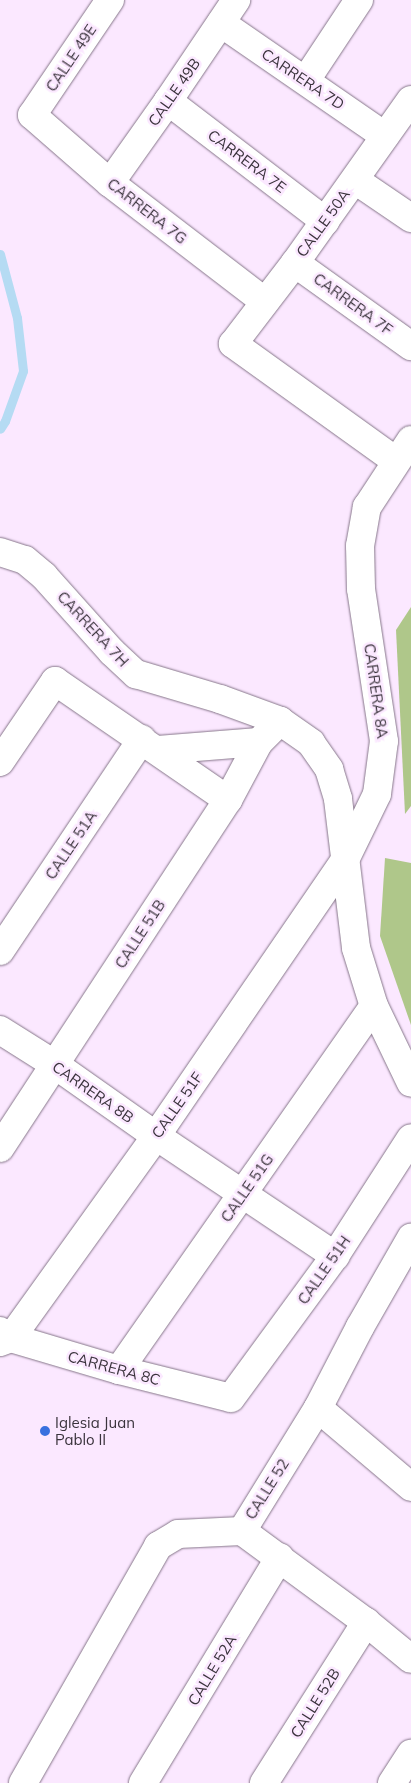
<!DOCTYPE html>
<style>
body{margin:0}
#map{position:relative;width:411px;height:1783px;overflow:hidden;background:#fbe8ff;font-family:Mulish,sans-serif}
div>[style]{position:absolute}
.green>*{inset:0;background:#afc78a}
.stream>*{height:9px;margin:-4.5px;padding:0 4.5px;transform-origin:4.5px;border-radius:4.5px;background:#b5dbf3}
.roads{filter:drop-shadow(0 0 1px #86768a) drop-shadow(0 0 1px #86768a)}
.minor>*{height:28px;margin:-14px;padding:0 14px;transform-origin:14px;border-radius:14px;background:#fff}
.tertiary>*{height:28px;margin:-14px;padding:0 14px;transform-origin:14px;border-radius:14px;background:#fff}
.dots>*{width:14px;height:14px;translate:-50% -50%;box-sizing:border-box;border:2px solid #fbe8ff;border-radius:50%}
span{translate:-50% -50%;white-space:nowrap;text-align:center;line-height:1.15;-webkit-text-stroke:5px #fbe8ff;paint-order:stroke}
.street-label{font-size:15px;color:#3a333c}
.poi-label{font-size:15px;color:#3a333c}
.left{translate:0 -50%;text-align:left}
</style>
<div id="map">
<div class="green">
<div style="clip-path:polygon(411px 607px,411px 806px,405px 814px,396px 630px)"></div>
<div style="clip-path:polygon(385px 858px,411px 863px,411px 1025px,380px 936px)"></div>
</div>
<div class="stream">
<div style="left:0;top:254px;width:66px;rotate:75.1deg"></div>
<div style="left:17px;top:318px;width:53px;rotate:83.5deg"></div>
<div style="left:23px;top:371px;width:53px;rotate:109.8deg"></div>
<div style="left:5px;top:421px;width:9px;rotate:122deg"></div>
</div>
<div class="roads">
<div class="minor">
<div style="left:110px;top:0;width:139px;rotate:124.1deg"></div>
<div style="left:32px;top:115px;width:103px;rotate:41.1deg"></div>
<div style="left:110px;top:183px;width:195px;rotate:37.5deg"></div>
<div style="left:221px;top:23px;width:199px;rotate:34.6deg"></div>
<div style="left:306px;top:80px;width:96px;rotate:-56.5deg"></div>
<div style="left:168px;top:101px;width:198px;rotate:37.4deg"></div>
<div style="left:355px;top:180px;width:68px;rotate:34.2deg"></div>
<div style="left:110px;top:183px;width:100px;rotate:-54.7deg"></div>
<div style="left:168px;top:101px;width:122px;rotate:-56deg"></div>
<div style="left:295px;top:263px;width:143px;rotate:35.6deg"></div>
<div style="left:396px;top:461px;width:201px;rotate:-144.3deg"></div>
<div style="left:233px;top:344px;width:102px;rotate:-52.6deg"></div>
<div style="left:295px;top:263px;width:200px;rotate:-54.6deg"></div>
<div style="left:0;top:552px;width:26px;rotate:18deg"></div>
<div style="left:25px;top:560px;width:25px;rotate:40deg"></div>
<div style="left:44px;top:576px;width:102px;rotate:48.2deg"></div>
<div style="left:112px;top:652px;width:33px;rotate:43deg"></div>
<div style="left:136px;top:674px;width:88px;rotate:16.6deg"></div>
<div style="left:220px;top:699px;width:64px;rotate:20.1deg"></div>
<div style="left:280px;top:721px;width:38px;rotate:35deg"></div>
<div style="left:311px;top:743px;width:32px;rotate:55deg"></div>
<div style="left:329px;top:769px;width:31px;rotate:73deg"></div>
<div style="left:338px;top:799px;width:150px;rotate:83.1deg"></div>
<div style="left:356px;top:948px;width:61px;rotate:72.8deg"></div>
<div style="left:374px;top:1006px;width:85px;rotate:64.3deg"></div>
<div style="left:158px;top:750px;width:101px;rotate:-4.5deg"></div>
<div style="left:0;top:762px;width:98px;rotate:-55.8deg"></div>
<div style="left:55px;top:681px;width:210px;rotate:34.5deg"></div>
<div style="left:0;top:951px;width:255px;rotate:-56.2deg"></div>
<div style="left:0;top:1030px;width:64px;rotate:32.2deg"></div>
<div style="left:54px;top:1064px;width:125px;rotate:35.2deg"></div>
<div style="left:156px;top:1136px;width:216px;rotate:33.8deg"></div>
<div style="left:0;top:1148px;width:416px;rotate:-56.8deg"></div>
<div style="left:228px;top:800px;width:66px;rotate:-61.9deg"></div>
<div style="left:259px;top:742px;width:30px;rotate:-45deg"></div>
<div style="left:0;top:1331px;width:13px;rotate:32deg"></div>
<div style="left:11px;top:1338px;width:113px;rotate:16.5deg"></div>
<div style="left:119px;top:1370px;width:115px;rotate:14deg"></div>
<div style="left:231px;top:1398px;width:176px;rotate:-53.8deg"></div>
<div style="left:335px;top:1256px;width:140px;rotate:-57.2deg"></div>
<div style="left:119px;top:1370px;width:444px;rotate:-55deg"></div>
<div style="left:318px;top:1408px;width:122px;rotate:40.3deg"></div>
<div style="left:242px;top:1531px;width:145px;rotate:-58.3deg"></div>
<div style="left:318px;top:1408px;width:91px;rotate:-62.6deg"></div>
<div style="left:360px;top:1327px;width:103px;rotate:-60.2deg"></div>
<div style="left:242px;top:1531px;width:154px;rotate:36.3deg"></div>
<div style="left:366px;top:1622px;width:58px;rotate:39.4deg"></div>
<div style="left:23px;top:1783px;width:273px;rotate:-60.3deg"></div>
<div style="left:158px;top:1546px;width:23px;rotate:-31deg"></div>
<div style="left:178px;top:1534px;width:64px;rotate:-2.7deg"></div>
<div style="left:143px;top:1783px;width:264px;rotate:-58.8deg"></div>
<div style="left:264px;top:1783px;width:191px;rotate:-57.6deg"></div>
<div style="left:392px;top:1783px;width:35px;rotate:-57deg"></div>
</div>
<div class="tertiary">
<div style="left:0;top:1342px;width:12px;rotate:-20deg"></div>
<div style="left:11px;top:1338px;width:249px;rotate:-54.3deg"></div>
<div style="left:156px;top:1136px;width:335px;rotate:-55.6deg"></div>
<div style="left:345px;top:860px;width:73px;rotate:-64.1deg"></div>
<div style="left:377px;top:794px;width:53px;rotate:-82.5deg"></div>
<div style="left:384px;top:741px;width:154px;rotate:-98.6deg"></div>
<div style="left:361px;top:589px;width:43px;rotate:-91.3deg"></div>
<div style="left:360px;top:546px;width:40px;rotate:-80deg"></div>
<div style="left:367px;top:507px;width:80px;rotate:-56.7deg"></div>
</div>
</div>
<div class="dots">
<div style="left:45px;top:1431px;background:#3870df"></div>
</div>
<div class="street-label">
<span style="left:71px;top:58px;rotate:-56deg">CALLE 49E</span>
<span style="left:303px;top:79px;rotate:34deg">CARRERA 7D</span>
<span style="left:174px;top:92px;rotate:-55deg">CALLE 49B</span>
<span style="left:247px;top:161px;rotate:37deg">CARRERA 7E</span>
<span style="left:147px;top:211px;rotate:38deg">CARRERA 7G</span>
<span style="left:323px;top:223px;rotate:-54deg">CALLE 50A</span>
<span style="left:353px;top:304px;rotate:36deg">CARRERA 7F</span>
<span style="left:93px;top:629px;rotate:47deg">CARRERA 7H</span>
<span style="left:376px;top:691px;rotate:82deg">CARRERA 8A</span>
<span style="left:71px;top:845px;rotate:-56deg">CALLE 51A</span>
<span style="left:140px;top:934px;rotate:-57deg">CALLE 51B</span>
<span style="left:93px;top:1092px;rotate:35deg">CARRERA 8B</span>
<span style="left:177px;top:1105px;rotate:-55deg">CALLE 51F</span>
<span style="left:247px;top:1188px;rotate:-55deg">CALLE 51G</span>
<span style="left:324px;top:1270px;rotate:-55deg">CALLE 51H</span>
<span style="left:114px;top:1368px;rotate:15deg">CARRERA 8C</span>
<span style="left:267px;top:1489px;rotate:-58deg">CALLE 52</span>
<span style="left:212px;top:1670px;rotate:-59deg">CALLE 52A</span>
<span style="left:315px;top:1703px;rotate:-58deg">CALLE 52B</span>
</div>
<div class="poi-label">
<span class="left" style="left:55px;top:1431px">Iglesia Juan<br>Pablo II</span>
</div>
</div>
